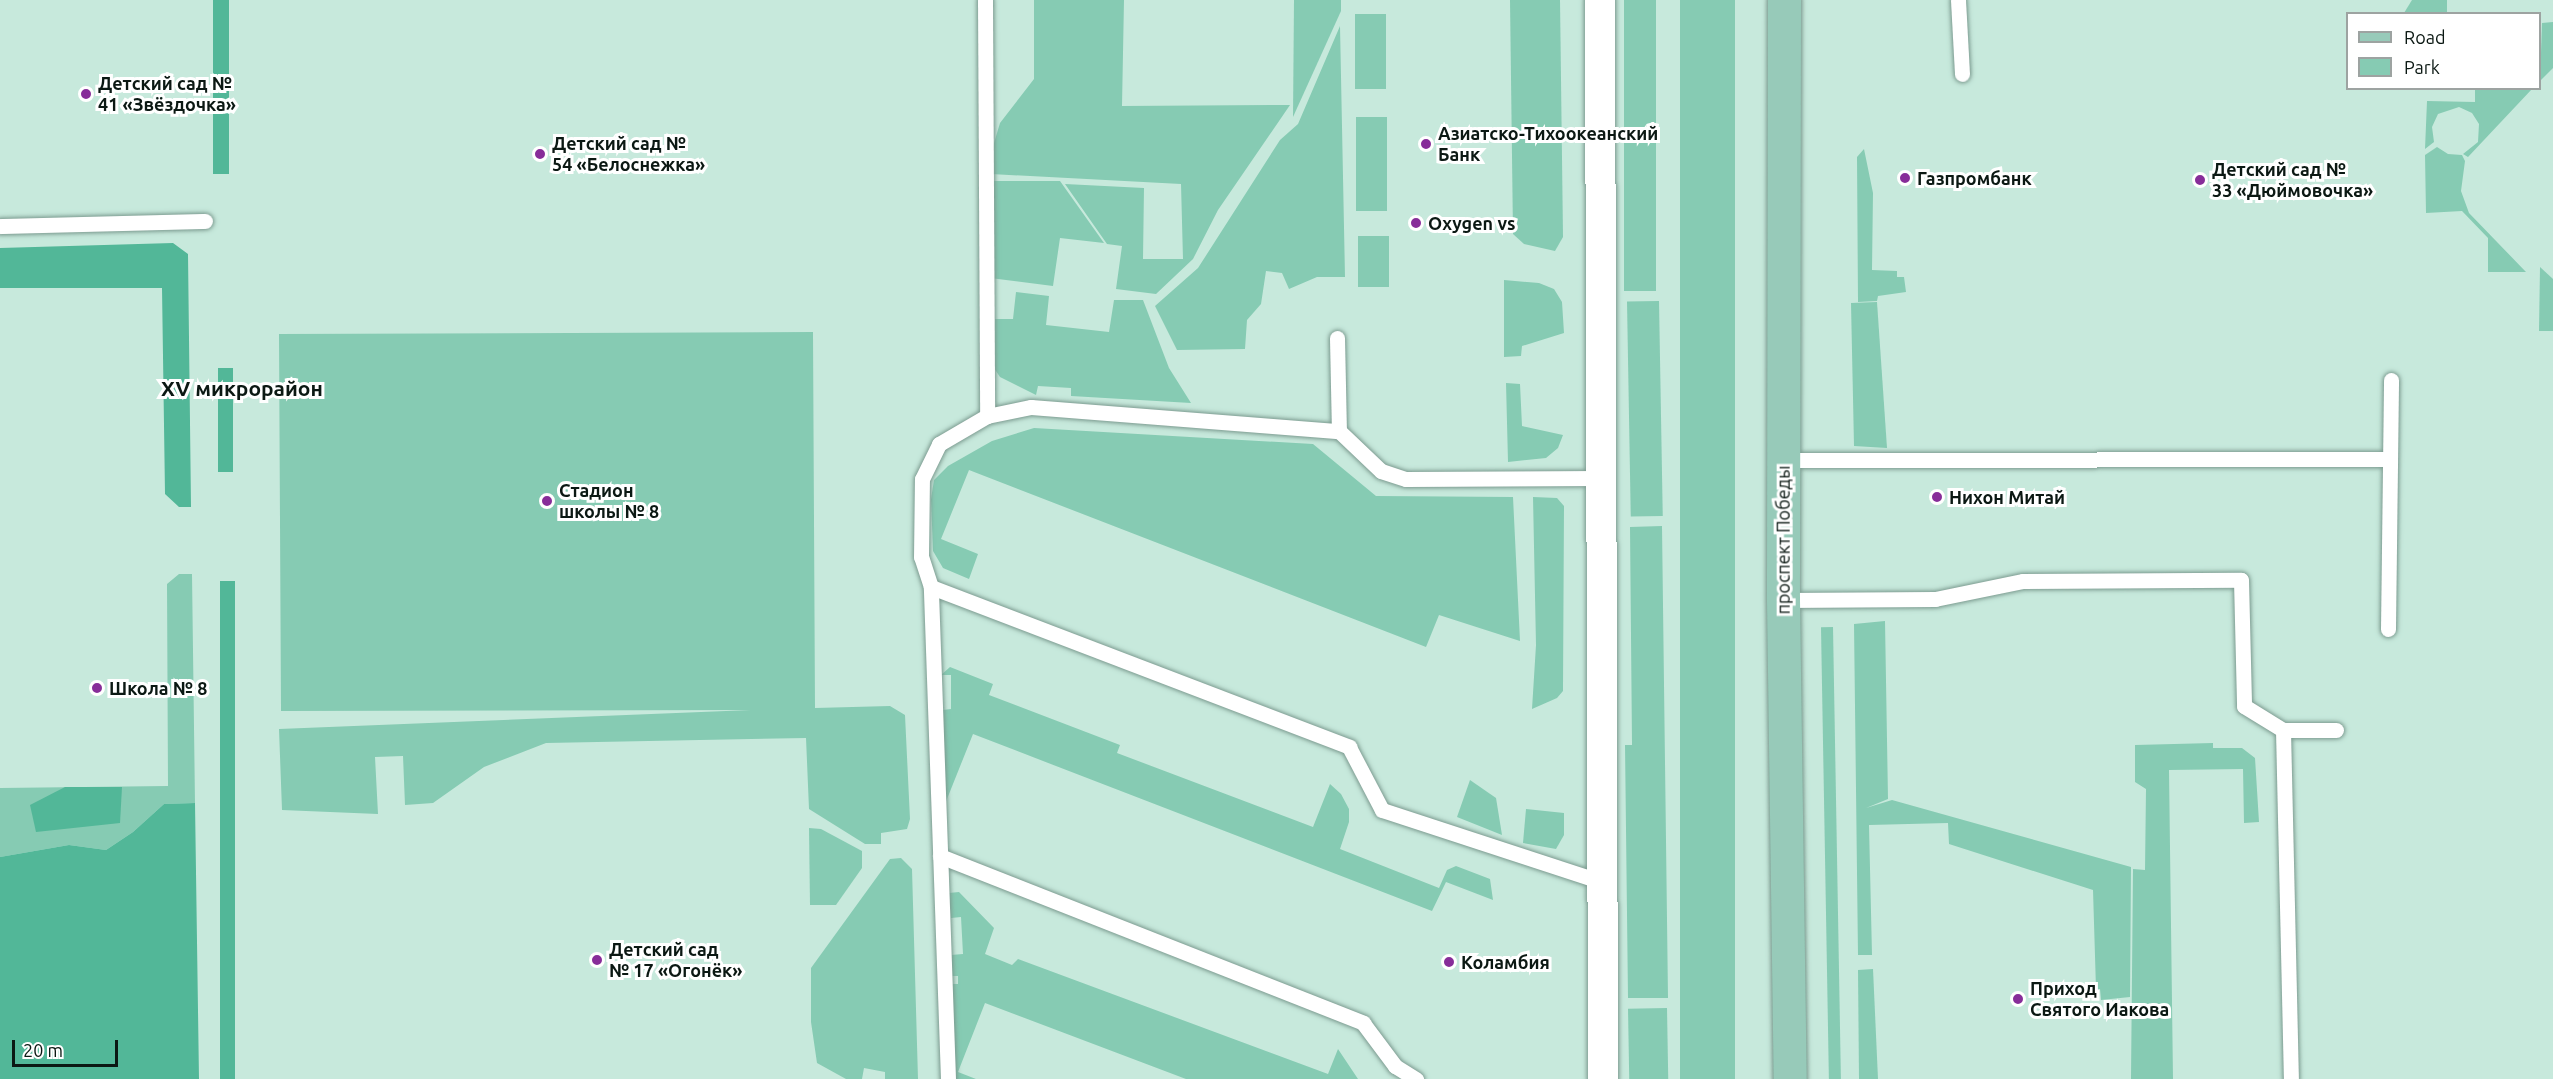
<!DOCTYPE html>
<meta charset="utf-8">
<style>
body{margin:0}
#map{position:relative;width:2553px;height:1079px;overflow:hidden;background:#c7e9dc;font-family:Ubuntu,sans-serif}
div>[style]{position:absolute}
.green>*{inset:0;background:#86cbb3;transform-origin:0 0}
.forest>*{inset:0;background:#52b798;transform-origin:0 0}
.roads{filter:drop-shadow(0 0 2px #7c9b90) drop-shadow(0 0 2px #7c9b90)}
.lane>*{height:15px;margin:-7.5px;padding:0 7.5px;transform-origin:7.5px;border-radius:7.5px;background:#fff}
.street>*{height:30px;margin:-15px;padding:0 15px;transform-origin:15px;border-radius:15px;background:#fff}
.primary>*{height:33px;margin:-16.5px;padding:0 16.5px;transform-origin:16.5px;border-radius:16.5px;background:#97cab9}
.dots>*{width:16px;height:16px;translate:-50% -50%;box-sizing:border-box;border:3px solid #fff;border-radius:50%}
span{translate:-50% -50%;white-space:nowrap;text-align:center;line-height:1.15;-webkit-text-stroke:6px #fff;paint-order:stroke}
.poi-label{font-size:18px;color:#0b1813;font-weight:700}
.left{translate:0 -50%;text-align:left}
.street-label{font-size:18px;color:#0b1813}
.quarter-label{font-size:21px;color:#0b1813;font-weight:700}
.legend{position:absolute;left:2346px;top:12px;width:195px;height:78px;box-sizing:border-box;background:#fff;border:2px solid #9da3a1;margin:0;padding:8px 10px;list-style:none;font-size:18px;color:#0b1813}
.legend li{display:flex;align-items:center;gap:12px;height:30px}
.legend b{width:30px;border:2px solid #9da3a1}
.scale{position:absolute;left:12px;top:1040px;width:106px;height:27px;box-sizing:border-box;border:3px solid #0b1813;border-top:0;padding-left:8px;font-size:18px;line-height:21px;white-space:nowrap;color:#0b1813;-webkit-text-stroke:4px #fff;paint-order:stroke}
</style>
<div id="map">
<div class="green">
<div style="clip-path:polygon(1034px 0,1124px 0,1122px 106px,1290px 105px,1218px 210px,1193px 259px,1156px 294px,1116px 289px,1122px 246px,1107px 244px,1065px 184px,1144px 188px,1143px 259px,1183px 259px,1181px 184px,991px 174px,991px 153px,1000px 123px,1034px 79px)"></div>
<div style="clip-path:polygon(1294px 0,1341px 0,1341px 11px,1293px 117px)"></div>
<div style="clip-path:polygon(1510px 0,1560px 0,1563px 237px,1555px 251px,1524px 244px,1513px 234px)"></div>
<div style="left:1624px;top:0;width:32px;height:291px"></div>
<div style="left:1680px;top:0;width:55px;height:1079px"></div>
<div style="clip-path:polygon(2412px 0,2447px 0,2447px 13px,2404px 13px)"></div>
<div style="left:1355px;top:14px;width:31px;height:75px"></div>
<div style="clip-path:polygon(2553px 22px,2553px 68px,2540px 81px,2542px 23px)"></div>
<div style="clip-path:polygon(1340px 26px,1345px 277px,1317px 277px,1289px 289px,1282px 273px,1266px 271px,1261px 304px,1247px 320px,1245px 349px,1177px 350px,1155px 306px,1198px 268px,1280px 140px,1298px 124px)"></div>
<div style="clip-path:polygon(2475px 89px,2532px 89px,2468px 157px,2463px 154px,2478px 142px,2479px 124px,2472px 113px,2459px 107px,2438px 114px,2432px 127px,2434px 142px,2425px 149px,2427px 101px,2475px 102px)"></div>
<div style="left:1356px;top:117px;width:31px;height:94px"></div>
<div style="clip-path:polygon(2437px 147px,2448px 154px,2462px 155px,2465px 161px,2461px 191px,2469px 213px,2526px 272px,2488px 272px,2488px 238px,2462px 211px,2426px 213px,2425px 155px)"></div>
<div style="clip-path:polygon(1864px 149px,1873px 193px,1872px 270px,1897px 271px,1897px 277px,1904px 277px,1906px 292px,1878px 296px,1877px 301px,1858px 302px,1857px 157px)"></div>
<div style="clip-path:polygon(990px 181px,1060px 181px,1104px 243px,1060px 238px,1053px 286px,990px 278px)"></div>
<div style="left:1358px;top:236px;width:31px;height:51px"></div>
<div style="clip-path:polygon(2540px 267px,2553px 279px,2553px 331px,2539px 331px)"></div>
<div style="clip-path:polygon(1504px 280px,1539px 283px,1554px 289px,1562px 302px,1564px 333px,1522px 346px,1521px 356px,1504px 357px)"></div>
<div style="clip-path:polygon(1016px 292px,1049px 296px,1046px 325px,1109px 332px,1114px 300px,1143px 300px,1169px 368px,1191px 403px,1071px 396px,1071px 388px,1038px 386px,1036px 395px,1000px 377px,992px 365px,990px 319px,1013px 319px)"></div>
<div style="left:1659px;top:301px;width:215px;height:32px;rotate:89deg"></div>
<div style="clip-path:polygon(1877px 302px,1887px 448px,1854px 446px,1851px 303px)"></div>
<div style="clip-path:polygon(813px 332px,815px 708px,890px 706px,905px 715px,910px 819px,907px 829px,881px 833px,881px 844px,865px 844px,809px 809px,806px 738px,546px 743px,484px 767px,433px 803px,405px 805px,403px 756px,375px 757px,378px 814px,282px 810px,279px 729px,751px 710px,281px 711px,279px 334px)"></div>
<div style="clip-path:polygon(1506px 383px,1520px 384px,1522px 426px,1563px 435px,1558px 448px,1546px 458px,1508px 462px)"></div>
<div style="clip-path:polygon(1034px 428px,1313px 444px,1376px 496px,1513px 497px,1520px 641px,1439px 615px,1426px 647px,969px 470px,941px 539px,978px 554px,969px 579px,943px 568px,933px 551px,931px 499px,934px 480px,948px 466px,992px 441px)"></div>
<div style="clip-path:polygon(1533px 497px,1557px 498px,1564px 506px,1563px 691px,1557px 698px,1532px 709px,1536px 645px)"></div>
<div style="clip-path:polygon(1662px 526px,1668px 998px,1628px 998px,1625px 745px,1632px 745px,1630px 527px)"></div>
<div style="clip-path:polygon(179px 574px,192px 574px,195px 803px,164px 804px,133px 832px,106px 850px,69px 845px,0 857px,0 788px,168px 786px,167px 584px)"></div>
<div style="clip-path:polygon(1885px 621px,1888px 799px,1866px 808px,1892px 800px,2131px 867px,2130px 997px,2101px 1000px,2100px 989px,2096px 989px,2093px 890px,1949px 844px,1948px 823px,1869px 825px,1872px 955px,1858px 955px,1854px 624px)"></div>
<div style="left:1833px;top:627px;width:452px;height:12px;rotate:89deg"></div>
<div style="clip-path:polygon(950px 667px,993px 684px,989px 695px,1120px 745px,1117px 753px,1313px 827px,1330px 784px,1341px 794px,1349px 809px,1349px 822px,1340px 849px,1439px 888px,1447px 870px,1456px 866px,1490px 879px,1493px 900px,1446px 882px,1432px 911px,973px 734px,945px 804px,943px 710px,951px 709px,951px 675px,941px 675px)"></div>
<div style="clip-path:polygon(2213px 743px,2213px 748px,2242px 748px,2255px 758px,2259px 822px,2244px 823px,2243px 769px,2169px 770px,2173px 1079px,2131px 1079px,2133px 869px,2145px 870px,2146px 789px,2135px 782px,2135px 745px)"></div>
<div style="clip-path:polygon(1470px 780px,1496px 798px,1502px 835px,1457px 817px)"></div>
<div style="clip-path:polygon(1526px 809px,1564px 813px,1564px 835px,1556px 849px,1523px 843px)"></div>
<div style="clip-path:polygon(809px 828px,821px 829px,862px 851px,862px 868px,836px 905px,810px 905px)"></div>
<div style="clip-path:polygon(901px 858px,912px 869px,918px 1079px,885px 1079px,885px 1072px,864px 1068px,862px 1079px,846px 1079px,817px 1063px,811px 1022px,811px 968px,890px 859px)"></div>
<div style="clip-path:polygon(959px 892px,994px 928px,985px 954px,1012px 965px,1018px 959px,1328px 1074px,1338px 1049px,1358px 1079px,1186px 1079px,985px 1003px,958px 1072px,976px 1079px,956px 1079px,952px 984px,958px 984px,958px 976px,952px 976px,951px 955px,963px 954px,961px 917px,951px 918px,949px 893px)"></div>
<div style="clip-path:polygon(1873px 969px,1878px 1079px,1859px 1079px,1858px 970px)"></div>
<div style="left:1667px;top:1008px;width:71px;height:39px;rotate:89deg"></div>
</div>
<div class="forest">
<div style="left:213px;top:0;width:16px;height:174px"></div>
<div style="clip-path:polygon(173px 243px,188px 254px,191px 507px,179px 507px,165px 494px,162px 288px,0 288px,0 248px)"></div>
<div style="left:218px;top:368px;width:15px;height:104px"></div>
<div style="left:220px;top:581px;width:15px;height:498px"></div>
<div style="clip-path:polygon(65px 787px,122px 787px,120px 823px,36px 832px,30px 805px)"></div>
<div style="clip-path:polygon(195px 803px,199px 1079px,0 1079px,0 857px,69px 845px,106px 850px,133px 832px,164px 804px)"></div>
</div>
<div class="roads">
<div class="lane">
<div style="left:985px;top:0;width:416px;rotate:89.7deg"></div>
<div style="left:1958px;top:0;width:74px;rotate:86.9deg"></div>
<div style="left:0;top:226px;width:205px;rotate:-1.4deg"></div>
<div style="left:1337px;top:338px;width:93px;rotate:88.8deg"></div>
<div style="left:1783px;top:460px;width:606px;rotate:-0.09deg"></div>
<div style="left:931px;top:587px;width:448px;rotate:20.9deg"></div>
<div style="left:1349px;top:747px;width:71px;rotate:62.4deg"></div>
<div style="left:1382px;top:810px;width:231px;rotate:18.1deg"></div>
<div style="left:1783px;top:600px;width:152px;rotate:-0.4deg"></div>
<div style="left:1935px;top:599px;width:90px;rotate:-11.6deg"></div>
<div style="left:2023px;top:581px;width:218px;rotate:-0.3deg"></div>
<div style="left:2241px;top:580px;width:126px;rotate:88.6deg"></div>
<div style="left:2244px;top:706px;width:46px;rotate:31.6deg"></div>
<div style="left:2283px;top:730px;width:349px;rotate:88.7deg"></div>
<div style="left:2388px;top:629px;width:249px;rotate:-89.3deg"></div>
<div style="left:2283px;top:730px;width:53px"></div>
<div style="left:940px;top:856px;width:455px;rotate:21.5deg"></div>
<div style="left:1363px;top:1023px;width:54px;rotate:53.3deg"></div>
<div style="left:1395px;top:1066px;width:25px;rotate:32deg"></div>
<div style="left:948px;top:1079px;width:492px;rotate:-92deg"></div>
<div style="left:931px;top:587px;width:32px;rotate:-108deg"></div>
<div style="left:921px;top:557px;width:78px;rotate:-89.3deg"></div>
<div style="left:922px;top:479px;width:39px;rotate:-64deg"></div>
<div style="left:939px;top:444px;width:56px;rotate:-30.3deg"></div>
<div style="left:987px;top:416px;width:45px;rotate:-11.6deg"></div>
<div style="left:1031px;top:407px;width:309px;rotate:4.5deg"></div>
<div style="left:1339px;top:431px;width:58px;rotate:43.6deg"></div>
<div style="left:1381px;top:471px;width:26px;rotate:18deg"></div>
<div style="left:1406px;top:479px;width:195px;rotate:-0.3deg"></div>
</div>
<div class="street">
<div style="left:1600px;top:0;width:1079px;rotate:89.84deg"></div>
</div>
<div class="primary">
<div style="left:1784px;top:0;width:600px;rotate:90.1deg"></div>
<div style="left:1783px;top:600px;width:479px;rotate:89.2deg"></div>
</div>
</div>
<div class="dots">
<div style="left:86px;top:94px;background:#872d99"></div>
<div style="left:1426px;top:144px;background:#872d99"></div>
<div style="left:540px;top:154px;background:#872d99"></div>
<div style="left:1905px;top:178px;background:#872d99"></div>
<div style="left:2200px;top:180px;background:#872d99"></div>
<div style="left:1416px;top:223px;background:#872d99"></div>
<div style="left:1937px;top:497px;background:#872d99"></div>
<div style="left:547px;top:501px;background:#872d99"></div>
<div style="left:97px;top:688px;background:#872d99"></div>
<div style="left:597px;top:960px;background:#872d99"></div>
<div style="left:1449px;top:962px;background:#872d99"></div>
<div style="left:2018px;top:999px;background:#872d99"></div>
</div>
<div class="poi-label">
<span class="left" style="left:98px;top:94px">Детский сад №<br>41 «Звёздочка»</span>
<span class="left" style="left:1438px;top:144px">Азиатско-Тихоокеанский<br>Банк</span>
<span class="left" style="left:552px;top:154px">Детский сад №<br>54 «Белоснежка»</span>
<span class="left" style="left:2212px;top:180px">Детский сад №<br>33 «Дюймовочка»</span>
<span class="left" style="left:1917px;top:178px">Газпромбанк</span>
<span class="left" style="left:1428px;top:223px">Oxygen vs</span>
<span class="left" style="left:559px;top:501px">Стадион<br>школы № 8</span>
<span class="left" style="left:1949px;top:497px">Нихон Митай</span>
<span class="left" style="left:109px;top:688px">Школа № 8</span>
<span class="left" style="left:609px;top:960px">Детский сад<br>№ 17 «Огонёк»</span>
<span class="left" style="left:1461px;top:962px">Коламбия</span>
<span class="left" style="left:2030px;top:999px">Приход<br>Святого Иакова</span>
</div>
<div class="street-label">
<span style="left:1783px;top:540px;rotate:-90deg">проспект Победы</span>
</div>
<div class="quarter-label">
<span style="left:242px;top:388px">XV микрорайон</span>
</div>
<ul class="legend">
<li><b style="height:8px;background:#97cab9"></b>Road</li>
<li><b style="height:16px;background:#86cbb3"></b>Park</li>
</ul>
<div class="scale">20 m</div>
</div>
